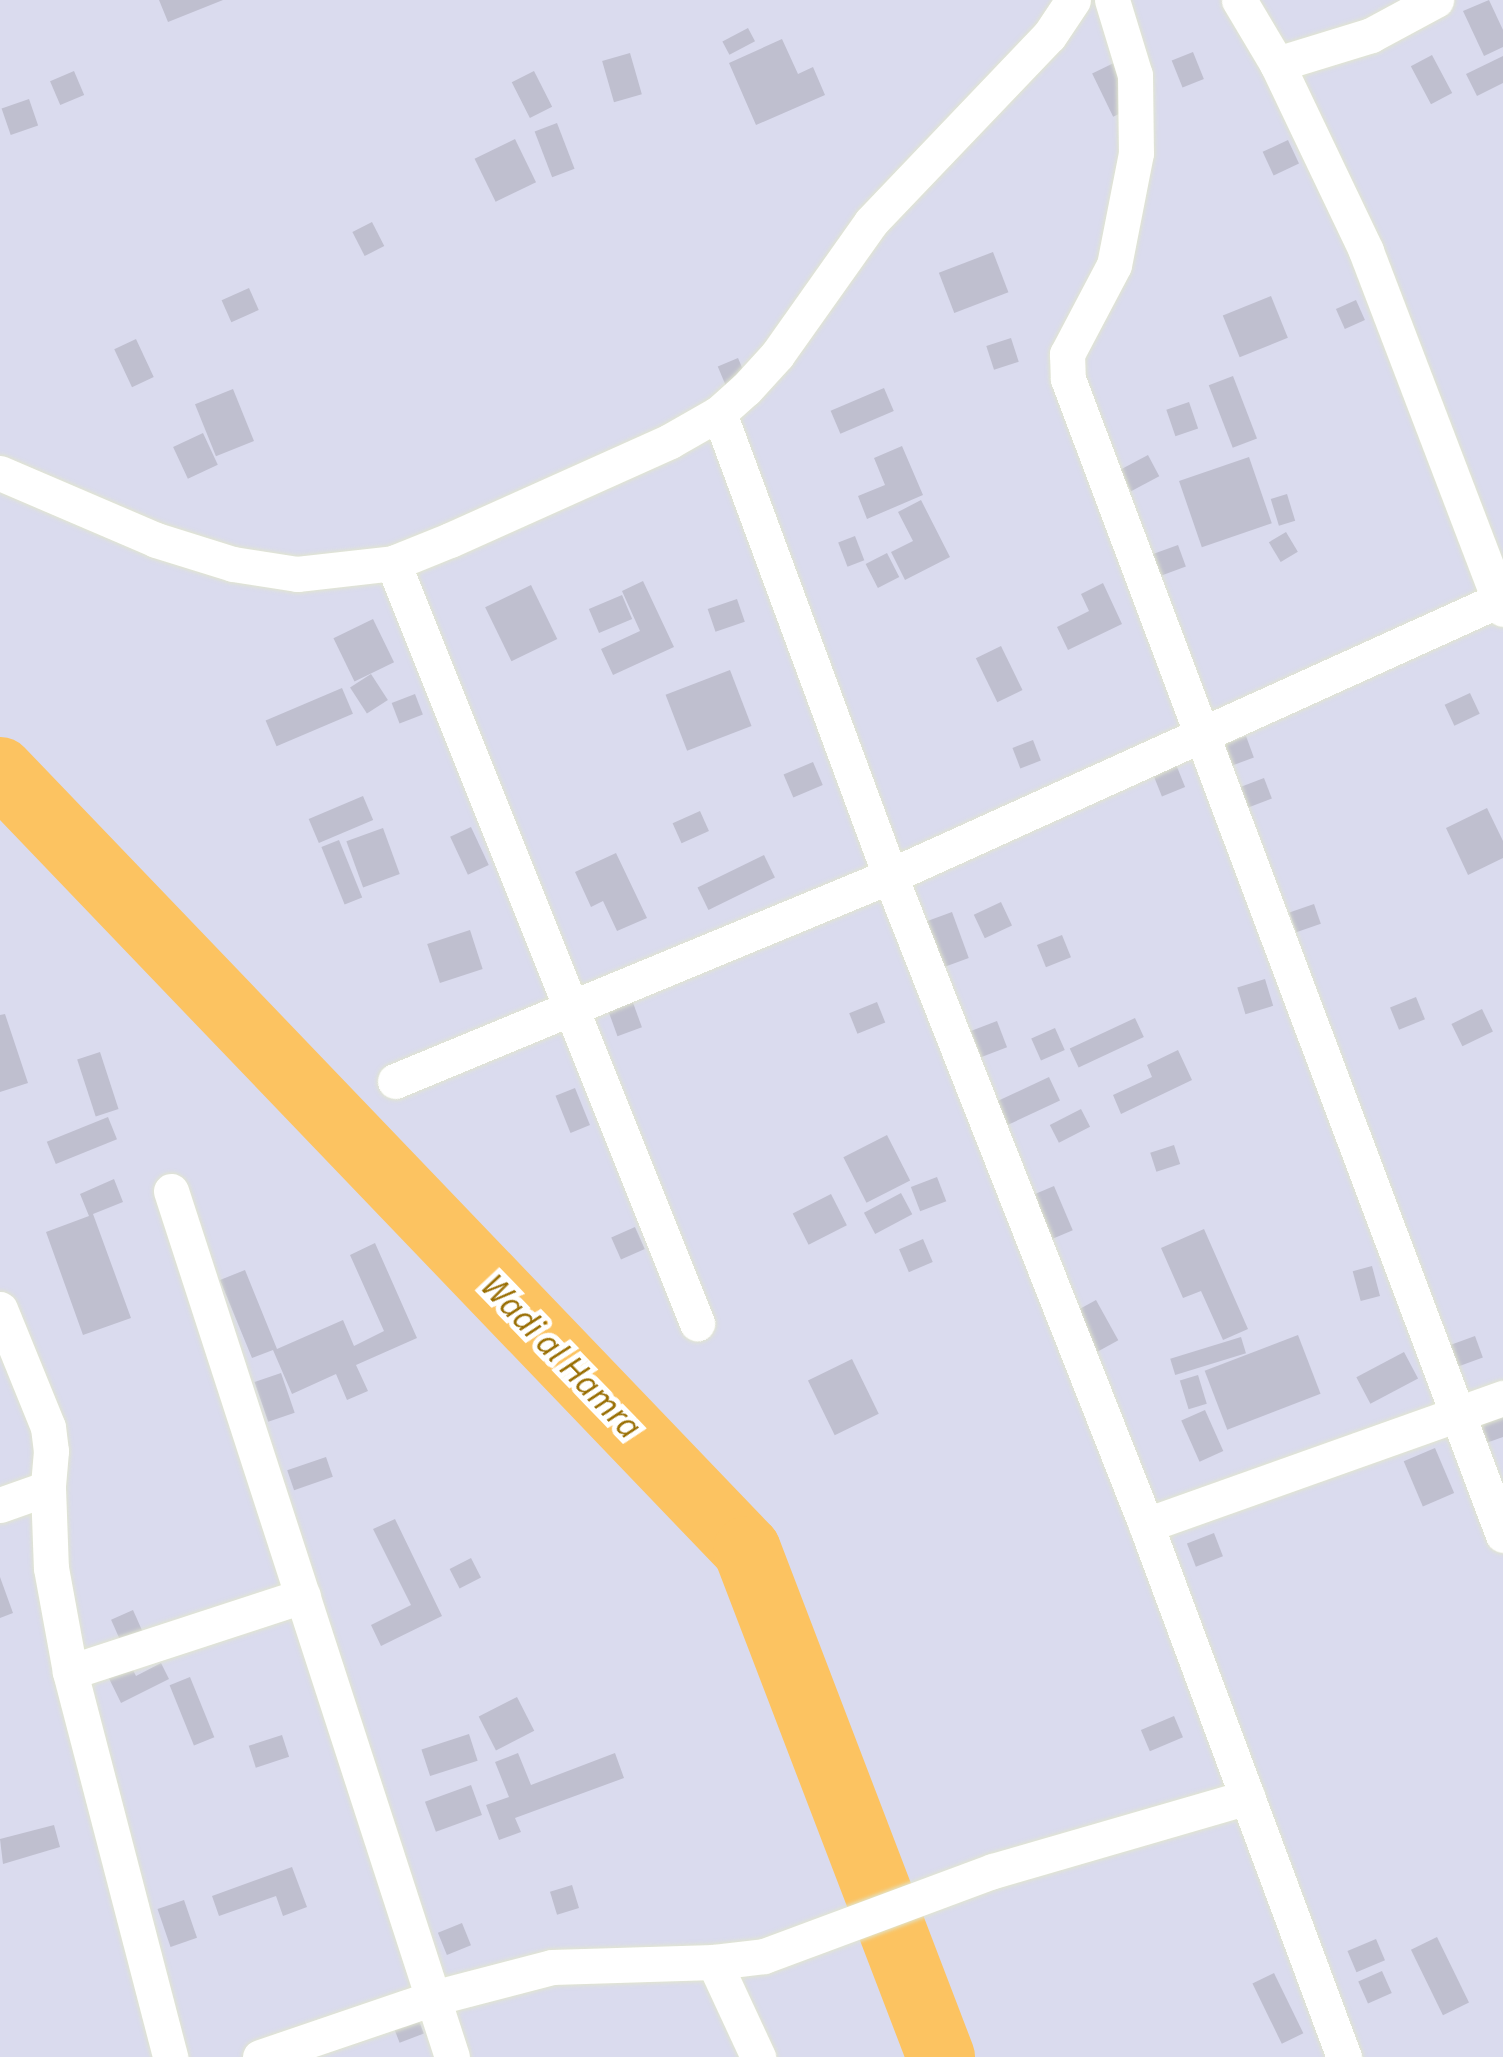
<!DOCTYPE html>
<style>
body{margin:0}
#map{position:relative;width:1503px;height:2057px;overflow:hidden;background:#dadbee;font-family:"Source Sans 3",sans-serif}
div>[style]{position:absolute}
.river>*{height:68px;margin:-34px;padding:0 34px;transform-origin:34px;border-radius:34px;background:#fcc361}
.building>*{inset:0;background:#bfbfcf;transform-origin:0 0}
.roads{filter:drop-shadow(0 0 2px #e1e5cf) drop-shadow(0 0 2px #e1e5cf)}
.street>*{height:35px;margin:-17.5px;padding:0 17.5px;transform-origin:17.5px;border-radius:17.5px;background:#fff}
span{translate:-50% -50%;white-space:nowrap;text-align:center;line-height:1.15;-webkit-text-stroke:10px #fff;paint-order:stroke}
.water-label{font-size:35px;color:#986d02;font-style:italic}
</style>
<div id="map">
<div class="river">
<div style="left:0;top:771px;width:1079px;rotate:46.2deg"></div>
<div style="left:747px;top:1550px;width:543px;rotate:69.06deg"></div>
</div>
<div class="building">
<div style="clip-path:polygon(159px 0,223px 0,168px 22px)"></div>
<div style="clip-path:polygon(1489px 0,1503px 30px,1503px 47px,1484px 56px,1463px 11px)"></div>
<div style="left:748px;top:28px;width:15px;height:29px;rotate:62deg"></div>
<div style="clip-path:polygon(782px 39px,798px 74px,813px 67px,825px 95px,756px 125px,729px 63px)"></div>
<div style="left:1193px;top:52px;width:29px;height:23px;rotate:68deg"></div>
<div style="left:630px;top:53px;width:43px;height:29px;rotate:74deg"></div>
<div style="left:1432px;top:55px;width:43px;height:24px;rotate:62deg"></div>
<div style="clip-path:polygon(1503px 56px,1503px 83px,1477px 96px,1466px 74px)"></div>
<div style="left:1120px;top:60px;width:48px;height:31px;rotate:64deg"></div>
<div style="left:74px;top:71px;width:26px;height:26px;rotate:67deg"></div>
<div style="left:534px;top:71px;width:40px;height:25px;rotate:63deg"></div>
<div style="left:29px;top:99px;width:28px;height:29px;rotate:71deg"></div>
<div style="left:557px;top:123px;width:49px;height:24px;rotate:69deg"></div>
<div style="left:515px;top:139px;width:48px;height:45px;rotate:64deg"></div>
<div style="left:1288px;top:140px;width:26px;height:28px;rotate:65deg"></div>
<div style="left:372px;top:222px;width:27px;height:22px;rotate:63deg"></div>
<div style="left:993px;top:252px;width:43px;height:58px;rotate:69deg"></div>
<div style="left:249px;top:288px;width:24px;height:30px;rotate:66deg"></div>
<div style="left:1271px;top:296px;width:45px;height:52px;rotate:68deg"></div>
<div style="left:1356px;top:300px;width:22px;height:22px;rotate:66deg"></div>
<div style="left:1011px;top:338px;width:25px;height:26px;rotate:72deg"></div>
<div style="left:136px;top:339px;width:42px;height:24px;rotate:65deg"></div>
<div style="left:738px;top:358px;width:23px;height:22px;rotate:67deg"></div>
<div style="left:1233px;top:376px;width:67px;height:26px;rotate:69deg"></div>
<div style="left:884px;top:388px;width:25px;height:58px;rotate:67deg"></div>
<div style="left:233px;top:389px;width:56px;height:41px;rotate:68deg"></div>
<div style="left:1189px;top:402px;width:28px;height:24px;rotate:71deg"></div>
<div style="left:203px;top:433px;width:35px;height:33px;rotate:65deg"></div>
<div style="clip-path:polygon(902px 446px,923px 495px,867px 519px,858px 496px,885px 485px,874px 458px)"></div>
<div style="left:1148px;top:455px;width:24px;height:32px;rotate:62deg"></div>
<div style="left:1249px;top:457px;width:70px;height:74px;rotate:71deg"></div>
<div style="left:1287px;top:494px;width:28px;height:17px;rotate:73deg"></div>
<div style="clip-path:polygon(921px 500px,950px 557px,905px 580px,891px 552px,913px 541px,898px 512px)"></div>
<div style="left:1286px;top:532px;width:23px;height:20px;rotate:59deg"></div>
<div style="left:855px;top:536px;width:26px;height:18px;rotate:69deg"></div>
<div style="left:1178px;top:545px;width:23px;height:28px;rotate:70deg"></div>
<div style="left:887px;top:553px;width:27px;height:24px;rotate:63deg"></div>
<div style="clip-path:polygon(643px 581px,674px 647px,613px 675px,601px 649px,640px 631px,622px 591px)"></div>
<div style="clip-path:polygon(1103px 583px,1122px 624px,1068px 650px,1057px 627px,1089px 611px,1081px 594px)"></div>
<div style="left:531px;top:585px;width:60px;height:51px;rotate:64deg"></div>
<div style="left:622px;top:595px;width:26px;height:36px;rotate:67deg"></div>
<div style="left:737px;top:599px;width:24px;height:31px;rotate:71deg"></div>
<div style="left:373px;top:619px;width:48px;height:44px;rotate:64deg"></div>
<div style="left:1001px;top:646px;width:49px;height:28px;rotate:64deg"></div>
<div style="left:730px;top:670px;width:60px;height:69px;rotate:69deg"></div>
<div style="left:371px;top:674px;width:31px;height:25px;rotate:57deg"></div>
<div style="left:342px;top:688px;width:28px;height:83px;rotate:67deg"></div>
<div style="left:1470px;top:693px;width:23px;height:28px;rotate:65deg"></div>
<div style="left:415px;top:694px;width:22px;height:25px;rotate:69deg"></div>
<div style="left:1246px;top:736px;width:23px;height:26px;rotate:70deg"></div>
<div style="left:1033px;top:740px;width:22px;height:22px;rotate:69deg"></div>
<div style="left:813px;top:762px;width:25px;height:32px;rotate:67deg"></div>
<div style="left:1175px;top:762px;width:27px;height:25px;rotate:68deg"></div>
<div style="left:1264px;top:778px;width:22px;height:28px;rotate:69deg"></div>
<div style="left:363px;top:796px;width:26px;height:59px;rotate:67deg"></div>
<div style="clip-path:polygon(1487px 808px,1503px 841px,1503px 858px,1468px 875px,1446px 828px)"></div>
<div style="left:700px;top:811px;width:22px;height:30px;rotate:66deg"></div>
<div style="left:471px;top:827px;width:42px;height:23px;rotate:65deg"></div>
<div style="left:383px;top:828px;width:49px;height:39px;rotate:70deg"></div>
<div style="left:339px;top:840px;width:62px;height:19px;rotate:68deg"></div>
<div style="clip-path:polygon(616px 853px,647px 918px,617px 931px,603px 901px,591px 907px,575px 872px)"></div>
<div style="left:764px;top:855px;width:25px;height:74px;rotate:64deg"></div>
<div style="left:1001px;top:902px;width:26px;height:30px;rotate:65deg"></div>
<div style="left:1314px;top:904px;width:21px;height:26px;rotate:71deg"></div>
<div style="left:952px;top:912px;width:49px;height:29px;rotate:70deg"></div>
<div style="left:470px;top:930px;width:41px;height:45px;rotate:72deg"></div>
<div style="left:1062px;top:935px;width:24px;height:27px;rotate:68deg"></div>
<div style="left:1265px;top:979px;width:28px;height:29px;rotate:73deg"></div>
<div style="left:1416px;top:997px;width:24px;height:28px;rotate:68deg"></div>
<div style="left:632px;top:1000px;width:29px;height:26px;rotate:70deg"></div>
<div style="left:877px;top:1002px;width:22px;height:30px;rotate:68deg"></div>
<div style="left:1482px;top:1009px;width:25px;height:34px;rotate:64deg"></div>
<div style="clip-path:polygon(5px 1014px,28px 1083px,0 1092px,0 1015px)"></div>
<div style="left:1135px;top:1018px;width:21px;height:72px;rotate:65deg"></div>
<div style="left:997px;top:1021px;width:28px;height:28px;rotate:69deg"></div>
<div style="left:1055px;top:1028px;width:24px;height:26px;rotate:66deg"></div>
<div style="clip-path:polygon(1178px 1050px,1192px 1080px,1121px 1114px,1113px 1095px,1152px 1077px,1147px 1065px)"></div>
<div style="left:100px;top:1052px;width:60px;height:24px;rotate:72deg"></div>
<div style="left:1049px;top:1077px;width:26px;height:59px;rotate:65deg"></div>
<div style="left:575px;top:1088px;width:40px;height:21px;rotate:68deg"></div>
<div style="left:1081px;top:1109px;width:20px;height:35px;rotate:63deg"></div>
<div style="left:108px;top:1117px;width:24px;height:66px;rotate:68deg"></div>
<div style="left:887px;top:1135px;width:51px;height:49px;rotate:63deg"></div>
<div style="left:1174px;top:1145px;width:20px;height:25px;rotate:72deg"></div>
<div style="left:937px;top:1177px;width:26px;height:28px;rotate:69deg"></div>
<div style="clip-path:polygon(114px 1179px,123px 1202px,93px 1214px,131px 1318px,83px 1335px,46px 1232px,89px 1216px,80px 1194px)"></div>
<div style="left:1054px;top:1186px;width:48px;height:25px;rotate:67deg"></div>
<div style="left:901px;top:1193px;width:24px;height:42px;rotate:62deg"></div>
<div style="left:831px;top:1194px;width:35px;height:43px;rotate:63deg"></div>
<div style="left:635px;top:1227px;width:24px;height:26px;rotate:66deg"></div>
<div style="clip-path:polygon(1204px 1229px,1248px 1329px,1223px 1340px,1201px 1291px,1183px 1298px,1161px 1248px)"></div>
<div style="left:923px;top:1239px;width:25px;height:26px;rotate:67deg"></div>
<div style="clip-path:polygon(375px 1243px,417px 1338px,356px 1365px,368px 1391px,347px 1400px,336px 1374px,292px 1394px,273px 1350px,252px 1358px,220px 1280px,245px 1270px,277px 1349px,343px 1320px,354px 1346px,384px 1331px,350px 1255px)"></div>
<div style="left:1372px;top:1266px;width:31px;height:20px;rotate:75deg"></div>
<div style="left:1096px;top:1300px;width:46px;height:26px;rotate:61deg"></div>
<div style="left:1298px;top:1335px;width:63px;height:100px;rotate:69deg"></div>
<div style="left:1475px;top:1336px;width:23px;height:27px;rotate:70deg"></div>
<div style="left:1241px;top:1337px;width:17px;height:74px;rotate:73deg"></div>
<div style="left:1404px;top:1352px;width:30px;height:54px;rotate:62deg"></div>
<div style="left:852px;top:1359px;width:61px;height:49px;rotate:64deg"></div>
<div style="left:281px;top:1373px;width:42px;height:28px;rotate:71deg"></div>
<div style="left:1198px;top:1375px;width:30px;height:19px;rotate:73deg"></div>
<div style="left:1205px;top:1410px;width:45px;height:26px;rotate:66deg"></div>
<div style="clip-path:polygon(1503px 1412px,1503px 1437px,1486px 1443px,1478px 1421px)"></div>
<div style="left:1435px;top:1448px;width:49px;height:34px;rotate:67deg"></div>
<div style="left:326px;top:1457px;width:21px;height:41px;rotate:71deg"></div>
<div style="clip-path:polygon(395px 1519px,442px 1616px,381px 1646px,371px 1625px,411px 1605px,373px 1529px)"></div>
<div style="left:1214px;top:1533px;width:25px;height:29px;rotate:69deg"></div>
<div style="left:471px;top:1558px;width:22px;height:24px;rotate:63deg"></div>
<div style="clip-path:polygon(0 1577px,13px 1613px,0 1618px)"></div>
<div style="left:133px;top:1610px;width:24px;height:24px;rotate:66deg"></div>
<div style="clip-path:polygon(122px 1648px,136px 1676px,161px 1663px,169px 1679px,121px 1703px,99px 1658px)"></div>
<div style="left:190px;top:1677px;width:65px;height:22px;rotate:68deg"></div>
<div style="left:517px;top:1697px;width:38px;height:43px;rotate:63deg"></div>
<div style="left:1174px;top:1716px;width:23px;height:36px;rotate:67deg"></div>
<div style="left:469px;top:1734px;width:28px;height:50px;rotate:72deg"></div>
<div style="left:282px;top:1735px;width:23px;height:35px;rotate:72deg"></div>
<div style="clip-path:polygon(518px 1753px,531px 1785px,615px 1753px,624px 1778px,515px 1818px,521px 1832px,499px 1840px,486px 1805px,509px 1797px,495px 1762px)"></div>
<div style="left:471px;top:1785px;width:32px;height:49px;rotate:70deg"></div>
<div style="clip-path:polygon(54px 1825px,60px 1847px,3px 1864px,0 1839px)"></div>
<div style="clip-path:polygon(292px 1867px,307px 1907px,283px 1916px,276px 1896px,219px 1916px,212px 1896px)"></div>
<div style="left:572px;top:1885px;width:24px;height:23px;rotate:73deg"></div>
<div style="left:184px;top:1900px;width:40px;height:28px;rotate:71deg"></div>
<div style="left:462px;top:1923px;width:24px;height:26px;rotate:68deg"></div>
<div style="left:1437px;top:1937px;width:73px;height:29px;rotate:64deg"></div>
<div style="left:1376px;top:1939px;width:23px;height:31px;rotate:67deg"></div>
<div style="left:1382px;top:1971px;width:24px;height:26px;rotate:66deg"></div>
<div style="left:1274px;top:1973px;width:67px;height:24px;rotate:64deg"></div>
<div style="left:416px;top:2013px;width:22px;height:26px;rotate:69deg"></div>
</div>
<div class="roads">
<div class="street">
<div style="left:1112px;top:0;width:78px;rotate:73deg"></div>
<div style="left:1135px;top:75px;width:78px;rotate:89.3deg"></div>
<div style="left:1136px;top:153px;width:114px;rotate:101.1deg"></div>
<div style="left:1114px;top:265px;width:101px;rotate:117.8deg"></div>
<div style="left:1067px;top:354px;width:25px;rotate:88deg"></div>
<div style="left:1068px;top:379px;width:1235px;rotate:69.38deg"></div>
<div style="left:1239px;top:0;width:74px;rotate:59.3deg"></div>
<div style="left:1277px;top:64px;width:207px;rotate:64.5deg"></div>
<div style="left:1366px;top:251px;width:383px;rotate:69.1deg"></div>
<div style="left:1277px;top:64px;width:98px;rotate:-17.1deg"></div>
<div style="left:1371px;top:35px;width:74px;rotate:-28.3deg"></div>
<div style="left:719px;top:413px;width:494px;rotate:69.7deg"></div>
<div style="left:890px;top:876px;width:698px;rotate:68.47deg"></div>
<div style="left:1146px;top:1525px;width:568px;rotate:69.59deg"></div>
<div style="left:0;top:473px;width:170px;rotate:23.2deg"></div>
<div style="left:156px;top:540px;width:81px;rotate:17.3deg"></div>
<div style="left:233px;top:564px;width:65px;rotate:8.9deg"></div>
<div style="left:297px;top:574px;width:97px;rotate:-6.5deg"></div>
<div style="left:393px;top:563px;width:61px;rotate:-22deg"></div>
<div style="left:450px;top:540px;width:241px;rotate:-24.2deg"></div>
<div style="left:670px;top:441px;width:56px;rotate:-29.7deg"></div>
<div style="left:719px;top:413px;width:36px;rotate:-42deg"></div>
<div style="left:746px;top:389px;width:46px;rotate:-47.6deg"></div>
<div style="left:777px;top:355px;width:163px;rotate:-54.7deg"></div>
<div style="left:871px;top:222px;width:257px;rotate:-46.3deg"></div>
<div style="left:1049px;top:36px;width:43px;rotate:-56.3deg"></div>
<div style="left:393px;top:563px;width:819px;rotate:68.2deg"></div>
<div style="left:395px;top:1081px;width:536px;rotate:-22.5deg"></div>
<div style="left:890px;top:876px;width:673px;rotate:-24.39deg"></div>
<div style="left:171px;top:1191px;width:910px;rotate:72.02deg"></div>
<div style="left:0;top:1309px;width:127px;rotate:67.9deg"></div>
<div style="left:48px;top:1427px;width:24px;rotate:83deg"></div>
<div style="left:51px;top:1451px;width:37px;rotate:95deg"></div>
<div style="left:48px;top:1488px;width:51px;rotate:160.5deg"></div>
<div style="left:48px;top:1488px;width:80px;rotate:87.9deg"></div>
<div style="left:51px;top:1568px;width:106px;rotate:79.6deg"></div>
<div style="left:70px;top:1672px;width:398px;rotate:75.4deg"></div>
<div style="left:1146px;top:1525px;width:379px;rotate:-19.6deg"></div>
<div style="left:70px;top:1672px;width:245px;rotate:-18.1deg"></div>
<div style="left:714px;top:1962px;width:105px;rotate:65.1deg"></div>
<div style="left:260px;top:2057px;width:183px;rotate:-18.8deg"></div>
<div style="left:433px;top:1998px;width:123px;rotate:-14.6deg"></div>
<div style="left:552px;top:1967px;width:162px;rotate:-1.8deg"></div>
<div style="left:714px;top:1962px;width:50px;rotate:-6.8deg"></div>
<div style="left:764px;top:1956px;width:244px;rotate:-20.4deg"></div>
<div style="left:993px;top:1871px;width:265px;rotate:-16.2deg"></div>
</div>
</div>
<div class="water-label">
<span style="left:561px;top:1357px;rotate:46deg">Wadi al Hamra</span>
</div>
</div>
